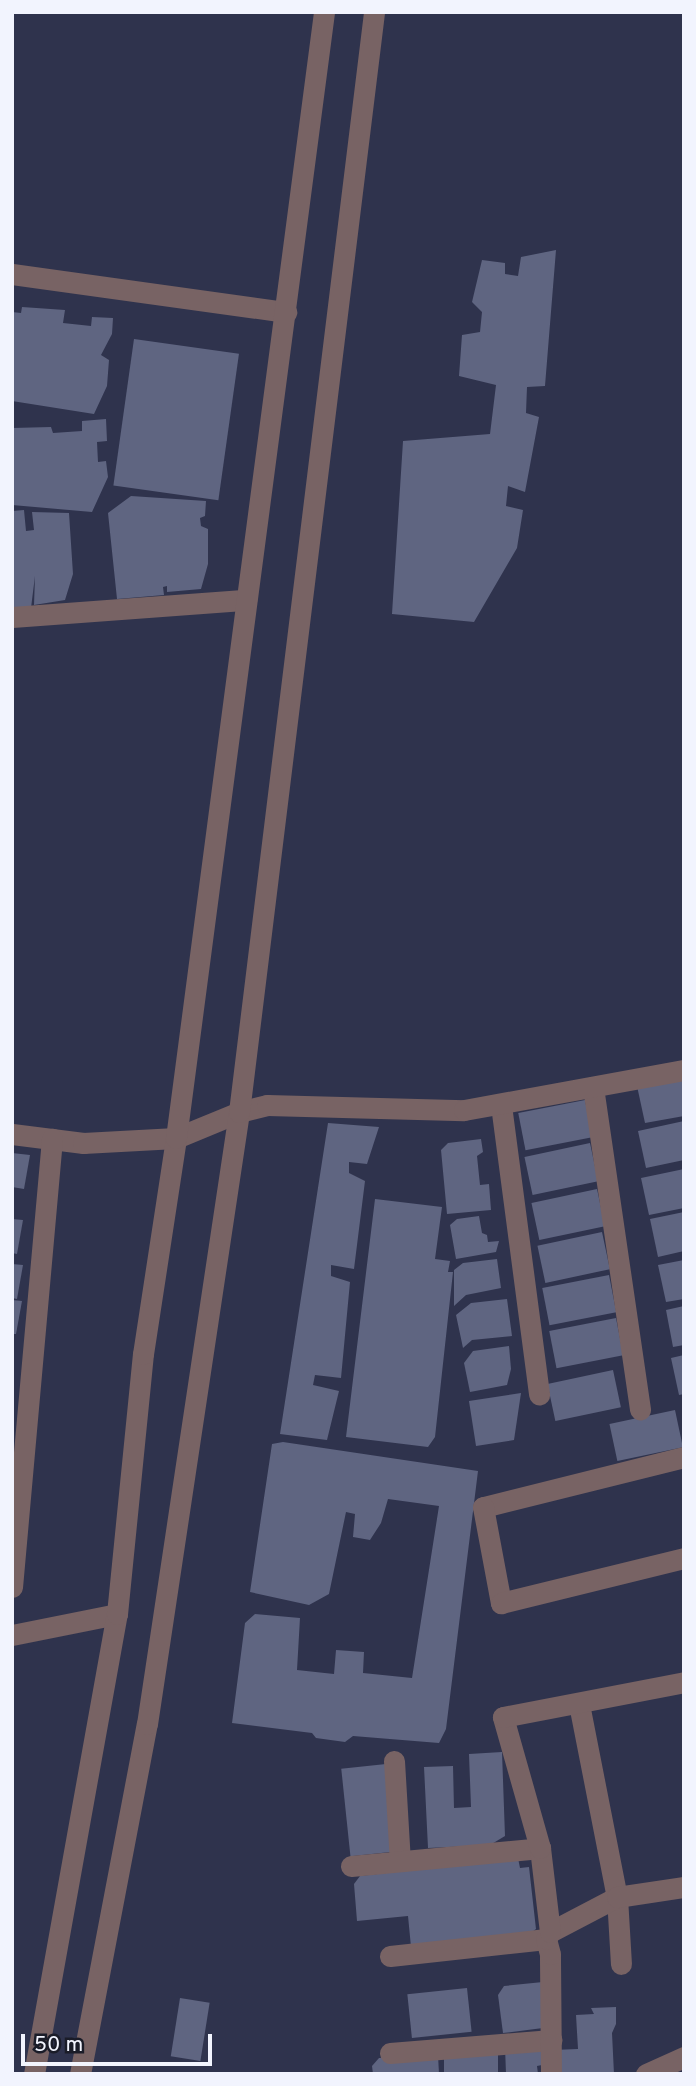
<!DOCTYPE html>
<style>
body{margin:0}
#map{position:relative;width:696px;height:2086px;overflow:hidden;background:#2f334d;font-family:Overpass,sans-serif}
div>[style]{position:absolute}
.building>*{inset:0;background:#5f6581;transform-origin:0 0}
.minor>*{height:21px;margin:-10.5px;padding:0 10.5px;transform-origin:10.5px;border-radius:10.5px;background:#786364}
span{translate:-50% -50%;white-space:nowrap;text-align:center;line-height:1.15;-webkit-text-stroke:5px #1a1c28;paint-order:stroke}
.frame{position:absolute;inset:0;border:14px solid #f2f4fe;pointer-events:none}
.scale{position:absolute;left:21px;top:2034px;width:191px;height:32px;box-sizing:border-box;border:4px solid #f2f4fe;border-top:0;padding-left:9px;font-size:21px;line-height:24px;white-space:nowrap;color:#f2f4fe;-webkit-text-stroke:5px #1a1c28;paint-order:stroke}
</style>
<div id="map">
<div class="building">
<div style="clip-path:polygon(556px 250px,545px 386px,527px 387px,526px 413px,539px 417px,525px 492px,508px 486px,506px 506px,523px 510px,517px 548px,474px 622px,392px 614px,403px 441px,490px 434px,496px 385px,459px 376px,462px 335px,480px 332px,482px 312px,472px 302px,482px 260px,505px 263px,505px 274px,518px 276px,521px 257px)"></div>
<div style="clip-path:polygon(22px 307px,65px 310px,63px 323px,91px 326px,92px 317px,113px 318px,112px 334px,101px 355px,109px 360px,107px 386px,94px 414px,12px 401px,12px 312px,21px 313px)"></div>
<div style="left:134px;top:339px;width:106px;height:148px;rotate:8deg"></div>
<div style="clip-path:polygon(106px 419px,107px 441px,97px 442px,98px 462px,106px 461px,108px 477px,92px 512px,12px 505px,12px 428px,51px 427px,53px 433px,82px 431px,82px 421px)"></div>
<div style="clip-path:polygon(131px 496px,206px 501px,205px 516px,200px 518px,201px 526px,208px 529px,208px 564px,201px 589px,167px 592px,167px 586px,163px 587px,164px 595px,117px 599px,108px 513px)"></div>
<div style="clip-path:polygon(24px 510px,26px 531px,34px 530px,32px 512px,69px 513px,73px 574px,65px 600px,34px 605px,35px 576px,31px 608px,12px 610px,12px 511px)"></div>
<div style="clip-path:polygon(684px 1077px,684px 1116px,645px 1123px,637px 1086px)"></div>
<div style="left:585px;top:1100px;width:38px;height:68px;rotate:79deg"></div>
<div style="clip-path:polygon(684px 1121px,684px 1160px,646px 1168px,638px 1131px)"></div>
<div style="clip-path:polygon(328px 1123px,379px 1127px,367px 1164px,349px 1162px,349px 1173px,365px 1181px,354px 1269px,331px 1265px,331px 1276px,350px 1282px,341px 1378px,315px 1375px,313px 1385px,339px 1391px,327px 1440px,280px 1434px)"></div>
<div style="clip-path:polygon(481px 1139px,483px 1152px,477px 1156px,480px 1185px,489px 1184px,491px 1210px,447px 1214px,441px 1150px,448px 1143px)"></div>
<div style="left:590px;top:1143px;width:39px;height:67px;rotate:78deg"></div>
<div style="clip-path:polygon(12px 1153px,30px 1155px,24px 1189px,12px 1187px)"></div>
<div style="clip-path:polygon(684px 1169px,684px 1208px,649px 1215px,641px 1178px)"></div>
<div style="left:597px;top:1189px;width:38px;height:67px;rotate:78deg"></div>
<div style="clip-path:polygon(375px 1199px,442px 1207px,435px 1259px,450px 1261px,448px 1272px,453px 1272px,435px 1437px,428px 1447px,346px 1437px)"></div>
<div style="clip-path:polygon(684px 1212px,684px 1251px,658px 1257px,650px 1219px)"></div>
<div style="clip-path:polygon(479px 1216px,482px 1233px,487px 1235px,488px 1242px,499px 1241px,496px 1252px,456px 1259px,450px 1225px,457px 1219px)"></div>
<div style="clip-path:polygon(12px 1219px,23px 1220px,17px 1254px,12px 1253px)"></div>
<div style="left:602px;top:1232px;width:38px;height:66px;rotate:78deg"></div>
<div style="clip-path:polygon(497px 1259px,501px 1288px,466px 1295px,454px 1306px,454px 1270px,463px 1263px)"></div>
<div style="clip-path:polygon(684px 1260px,684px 1299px,666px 1302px,658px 1265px)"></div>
<div style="clip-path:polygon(12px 1264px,23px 1265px,17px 1299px,12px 1298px)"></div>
<div style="left:609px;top:1275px;width:38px;height:68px;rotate:79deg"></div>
<div style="clip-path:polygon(507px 1299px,512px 1336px,472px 1340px,463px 1348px,456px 1315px,471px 1303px)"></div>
<div style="clip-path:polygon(12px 1300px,22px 1301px,16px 1334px,12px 1334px)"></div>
<div style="clip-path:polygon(684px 1306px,684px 1345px,673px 1347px,666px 1310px)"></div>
<div style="left:616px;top:1318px;width:38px;height:68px;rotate:79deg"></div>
<div style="clip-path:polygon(509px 1346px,511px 1369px,507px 1385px,470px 1392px,464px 1363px,473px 1351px)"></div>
<div style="clip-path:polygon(684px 1355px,684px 1394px,679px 1395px,671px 1358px)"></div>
<div style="left:613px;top:1370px;width:38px;height:67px;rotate:78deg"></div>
<div style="clip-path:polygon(521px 1393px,514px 1440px,476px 1446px,469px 1401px)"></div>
<div style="left:675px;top:1410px;width:38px;height:67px;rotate:78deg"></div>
<div style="clip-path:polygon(283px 1442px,478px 1471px,446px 1729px,439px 1743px,353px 1736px,345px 1742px,316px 1738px,312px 1733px,232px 1723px,245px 1623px,255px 1614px,300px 1618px,297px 1670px,334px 1674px,336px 1650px,364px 1652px,363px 1673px,412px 1678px,439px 1506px,388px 1499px,381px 1523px,370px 1540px,353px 1537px,355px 1514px,346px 1512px,329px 1594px,309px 1605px,250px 1592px,272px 1444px)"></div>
<div style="clip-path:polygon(502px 1752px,505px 1836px,490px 1845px,428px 1848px,424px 1767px,453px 1766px,454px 1808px,471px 1807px,469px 1754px)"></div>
<div style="left:386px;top:1764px;width:88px;height:45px;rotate:84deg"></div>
<div style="clip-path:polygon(518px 1858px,520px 1868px,529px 1867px,536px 1929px,528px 1935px,411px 1947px,408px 1916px,357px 1921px,354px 1884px,360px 1876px)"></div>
<div style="clip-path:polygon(543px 1982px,543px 2028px,503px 2033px,498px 1995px,504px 1986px)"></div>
<div style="left:467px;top:1988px;width:44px;height:60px;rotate:84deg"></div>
<div style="left:180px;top:1998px;width:30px;height:59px;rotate:9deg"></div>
<div style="clip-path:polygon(616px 2007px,616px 2024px,612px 2033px,614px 2074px,556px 2074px,553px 2050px,578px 2049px,576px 2015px,594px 2014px,591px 2008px)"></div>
<div style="clip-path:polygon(541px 2045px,542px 2065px,537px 2066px,538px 2074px,506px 2074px,505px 2047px)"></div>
<div style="left:498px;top:2049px;width:25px;height:54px;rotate:90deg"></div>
<div style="clip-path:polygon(438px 2055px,439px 2074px,373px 2074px,372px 2066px,379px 2058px)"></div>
</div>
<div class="minor">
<div style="left:12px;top:274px;width:277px;rotate:7.9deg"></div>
<div style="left:12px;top:617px;width:235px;rotate:-4.2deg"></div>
<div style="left:593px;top:1087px;width:326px;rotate:81.7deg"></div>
<div style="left:501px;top:1105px;width:292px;rotate:82.5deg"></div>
<div style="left:12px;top:1134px;width:72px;rotate:7.2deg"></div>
<div style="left:83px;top:1143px;width:93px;rotate:-3.1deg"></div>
<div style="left:176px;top:1138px;width:68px;rotate:-22.4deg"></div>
<div style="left:239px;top:1112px;width:29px;rotate:-14deg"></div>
<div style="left:267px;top:1105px;width:197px;rotate:1.5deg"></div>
<div style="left:464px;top:1110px;width:224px;rotate:-10.3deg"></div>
<div style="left:684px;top:1457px;width:207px;rotate:166deg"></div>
<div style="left:483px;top:1507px;width:98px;rotate:79.4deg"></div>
<div style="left:501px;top:1603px;width:188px;rotate:-13.8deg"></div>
<div style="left:12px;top:1587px;width:450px;rotate:-84.9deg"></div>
<div style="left:12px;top:1635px;width:107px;rotate:-11.3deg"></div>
<div style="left:579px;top:1704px;width:197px;rotate:78.9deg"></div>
<div style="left:617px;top:1897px;width:67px;rotate:86.6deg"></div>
<div style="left:394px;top:1761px;width:100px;rotate:86.6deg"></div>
<div style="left:351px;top:1866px;width:190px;rotate:-5.4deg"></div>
<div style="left:550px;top:1932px;width:76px;rotate:-27.6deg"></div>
<div style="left:617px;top:1897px;width:68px;rotate:-8.5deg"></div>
<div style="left:390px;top:1956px;width:157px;rotate:-6.2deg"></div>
<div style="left:390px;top:2053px;width:162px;rotate:-4.6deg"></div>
<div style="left:34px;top:2074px;width:467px;rotate:-79.8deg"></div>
<div style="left:117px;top:1614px;width:261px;rotate:-84.3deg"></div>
<div style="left:143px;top:1354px;width:219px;rotate:-81.3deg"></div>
<div style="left:176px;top:1138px;width:1136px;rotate:-82.51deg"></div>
<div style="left:80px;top:2074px;width:356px;rotate:-79.2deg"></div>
<div style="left:147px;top:1724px;width:619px;rotate:-81.45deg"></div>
<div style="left:239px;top:1112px;width:1108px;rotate:-83deg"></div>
<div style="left:551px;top:2074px;width:120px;rotate:-90.5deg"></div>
<div style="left:550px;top:1954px;width:16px;rotate:-105deg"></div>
<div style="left:546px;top:1939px;width:8px;rotate:-60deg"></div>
<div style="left:550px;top:1932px;width:85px;rotate:-96.8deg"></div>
<div style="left:540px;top:1848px;width:136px;rotate:-105.8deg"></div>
<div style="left:503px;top:1717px;width:184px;rotate:-10.9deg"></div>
<div style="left:646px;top:2074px;width:42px;rotate:-24.1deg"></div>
</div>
<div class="frame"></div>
<div class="scale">50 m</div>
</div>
